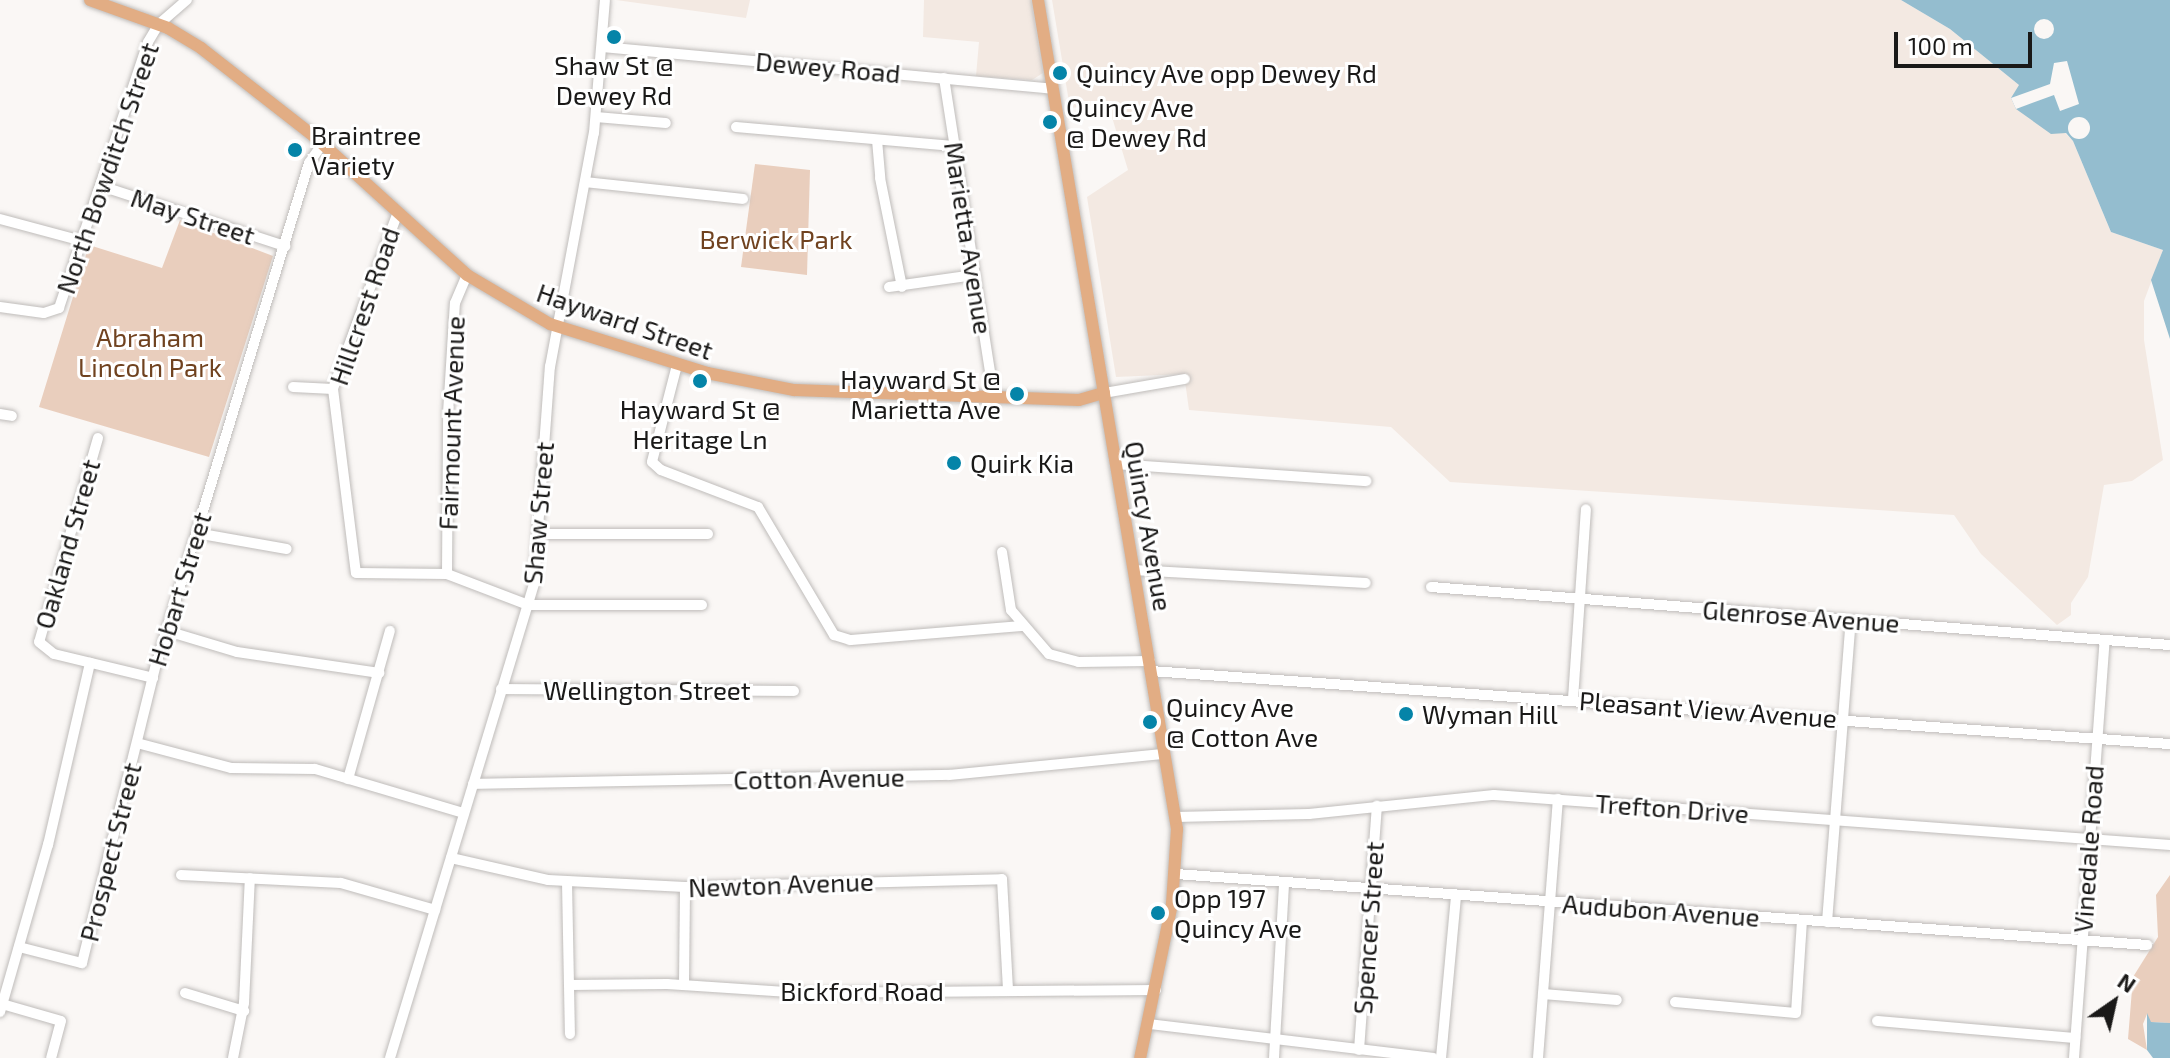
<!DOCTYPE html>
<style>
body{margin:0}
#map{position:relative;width:2170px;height:1058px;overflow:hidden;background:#faf7f5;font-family:"Exo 2",sans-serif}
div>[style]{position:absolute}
.built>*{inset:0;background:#f3e9e2}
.green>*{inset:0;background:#e9cebd}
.water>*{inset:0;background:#94bdcf}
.pier>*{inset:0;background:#faf7f5}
.round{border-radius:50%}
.roads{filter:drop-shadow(0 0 2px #bfbcba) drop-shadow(0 0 2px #bfbcba)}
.minor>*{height:10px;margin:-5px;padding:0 5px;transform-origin:5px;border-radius:5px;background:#fff}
.major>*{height:12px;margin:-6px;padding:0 6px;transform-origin:6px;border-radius:6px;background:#e2ad84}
.dots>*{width:22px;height:22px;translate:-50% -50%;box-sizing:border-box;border:4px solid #fff;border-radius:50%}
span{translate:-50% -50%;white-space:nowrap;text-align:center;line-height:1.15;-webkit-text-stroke:6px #fff;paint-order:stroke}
.poi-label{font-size:26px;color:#1a1918}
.left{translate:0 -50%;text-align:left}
.right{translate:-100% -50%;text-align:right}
.street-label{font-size:26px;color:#1a1918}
.park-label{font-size:26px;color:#70421f}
.north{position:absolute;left:2074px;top:962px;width:80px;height:80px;-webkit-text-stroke:6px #fff;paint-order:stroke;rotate:34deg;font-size:22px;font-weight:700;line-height:32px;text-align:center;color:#1a1918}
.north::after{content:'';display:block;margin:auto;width:28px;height:36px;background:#1a1918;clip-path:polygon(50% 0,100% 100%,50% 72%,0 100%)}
.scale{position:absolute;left:1894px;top:32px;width:138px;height:36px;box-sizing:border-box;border:4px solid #1a1918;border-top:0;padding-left:10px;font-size:24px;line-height:28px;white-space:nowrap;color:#1a1918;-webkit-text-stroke:6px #fff;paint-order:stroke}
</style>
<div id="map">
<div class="built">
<div style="clip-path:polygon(616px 0,750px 0,746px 18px)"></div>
<div style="clip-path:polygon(924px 0,1031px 0,1043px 73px,1032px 80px,976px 76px,979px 42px,923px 37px)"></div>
<div style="clip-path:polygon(1052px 0,1901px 0,1950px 29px,2019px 85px,2073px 141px,2111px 232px,2163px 250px,2144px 301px,2144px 340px,2163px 460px,2132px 481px,2104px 485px,2088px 577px,2071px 603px,2071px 615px,2057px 625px,1981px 554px,1954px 515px,1450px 482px,1391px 427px,1189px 410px,1184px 374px,1116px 377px,1087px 197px,1128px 170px,1108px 104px,1070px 108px)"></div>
</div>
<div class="green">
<div style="clip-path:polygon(755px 164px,810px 170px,807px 275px,741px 267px)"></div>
<div style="clip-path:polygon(180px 220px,273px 256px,209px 457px,39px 407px,89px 245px,162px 268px)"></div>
<div style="clip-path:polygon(2170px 875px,2170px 1023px,2150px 1022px,2147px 1014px,2143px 1024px,2147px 1050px,2128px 1039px,2133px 977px,2158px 937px,2156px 895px)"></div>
</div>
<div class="water">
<div style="clip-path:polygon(1901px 0,2170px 0,2170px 339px,2151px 280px,2163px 250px,2111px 232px,2073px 141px,2066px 133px,2051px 134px,2016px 109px,2011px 98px,2019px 85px,1950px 29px)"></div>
<div style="clip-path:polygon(2147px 1013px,2151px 1022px,2170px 1023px,2170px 1058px,2153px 1058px,2147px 1050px)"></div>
</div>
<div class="pier">
<div class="round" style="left:2034px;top:19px;width:20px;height:20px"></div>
<div style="clip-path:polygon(2067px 61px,2079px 104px,2060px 111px,2054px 95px,2016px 109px,2011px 98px,2050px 84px,2054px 63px)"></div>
<div class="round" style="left:2068px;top:117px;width:22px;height:22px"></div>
</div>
<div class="roads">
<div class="minor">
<div style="left:602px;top:47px;width:453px;rotate:5.3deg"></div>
<div style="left:944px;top:78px;width:325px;rotate:81.1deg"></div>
<div style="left:596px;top:117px;width:70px;rotate:4.9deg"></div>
<div style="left:736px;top:127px;width:218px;rotate:5deg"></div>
<div style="left:877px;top:140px;width:38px;rotate:85deg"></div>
<div style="left:880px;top:178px;width:111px;rotate:78.6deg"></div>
<div style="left:585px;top:182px;width:159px;rotate:6.1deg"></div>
<div style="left:101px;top:186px;width:194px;rotate:18.1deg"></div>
<div style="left:398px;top:212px;width:189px;rotate:110.2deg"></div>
<div style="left:333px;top:389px;width:185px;rotate:82.9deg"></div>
<div style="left:356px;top:573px;width:91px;rotate:0.6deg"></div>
<div style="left:447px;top:574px;width:87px;rotate:20.9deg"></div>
<div style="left:528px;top:605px;width:174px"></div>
<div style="left:0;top:219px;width:85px;rotate:15deg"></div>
<div style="left:889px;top:287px;width:86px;rotate:-8deg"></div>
<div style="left:0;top:307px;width:44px;rotate:7.8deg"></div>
<div style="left:44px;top:313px;width:16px;rotate:-18deg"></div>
<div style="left:59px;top:308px;width:280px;rotate:-71.5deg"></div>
<div style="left:148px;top:42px;width:21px;rotate:-59deg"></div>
<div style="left:159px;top:24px;width:37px;rotate:-41deg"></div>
<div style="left:677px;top:365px;width:100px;rotate:104.5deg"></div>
<div style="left:652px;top:462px;width:12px;rotate:42deg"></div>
<div style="left:661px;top:470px;width:104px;rotate:20.9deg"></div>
<div style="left:758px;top:507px;width:149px;rotate:59.3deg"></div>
<div style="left:834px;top:635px;width:17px;rotate:17deg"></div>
<div style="left:850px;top:640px;width:173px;rotate:-4.7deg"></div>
<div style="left:293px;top:387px;width:40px;rotate:2.9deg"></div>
<div style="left:1104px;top:393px;width:82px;rotate:-9.8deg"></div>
<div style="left:0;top:414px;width:12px;rotate:9deg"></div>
<div style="left:98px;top:438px;width:212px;rotate:106.1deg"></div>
<div style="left:39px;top:642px;width:19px;rotate:39deg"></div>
<div style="left:54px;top:654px;width:102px;rotate:13.6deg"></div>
<div style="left:1116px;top:464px;width:251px;rotate:3.9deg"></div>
<div style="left:196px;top:533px;width:92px;rotate:10deg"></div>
<div style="left:538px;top:534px;width:170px"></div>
<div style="left:1002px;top:552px;width:59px;rotate:81.2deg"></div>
<div style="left:1011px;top:610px;width:58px;rotate:49.2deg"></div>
<div style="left:1049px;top:654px;width:30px;rotate:15deg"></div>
<div style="left:1078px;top:662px;width:72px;rotate:-0.8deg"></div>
<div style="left:1134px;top:570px;width:232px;rotate:3.2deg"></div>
<div style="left:447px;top:574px;width:161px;rotate:-89.6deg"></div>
<div style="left:448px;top:413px;width:110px;rotate:-86.4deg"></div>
<div style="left:455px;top:303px;width:30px;rotate:-67deg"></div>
<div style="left:1431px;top:587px;width:741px;rotate:4.49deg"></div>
<div style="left:167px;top:631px;width:73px;rotate:16.7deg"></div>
<div style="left:237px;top:652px;width:144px;rotate:8.4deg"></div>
<div style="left:1151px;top:671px;width:1022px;rotate:4.1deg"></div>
<div style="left:501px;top:689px;width:293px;rotate:0.4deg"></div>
<div style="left:1573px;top:699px;width:190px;rotate:-86.1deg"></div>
<div style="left:137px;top:743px;width:97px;rotate:14.9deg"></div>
<div style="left:231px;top:768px;width:84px;rotate:0.7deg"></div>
<div style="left:315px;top:769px;width:155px;rotate:16.5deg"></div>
<div style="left:348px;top:779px;width:154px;rotate:-74.2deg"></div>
<div style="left:473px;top:784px;width:476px;rotate:-1.1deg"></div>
<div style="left:949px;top:775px;width:217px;rotate:-5.6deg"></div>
<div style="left:1175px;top:817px;width:134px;rotate:-1.3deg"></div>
<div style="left:1309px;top:814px;width:186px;rotate:-5.9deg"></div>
<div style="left:1494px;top:795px;width:678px;rotate:4.23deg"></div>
<div style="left:451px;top:858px;width:99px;rotate:12.8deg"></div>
<div style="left:548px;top:880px;width:137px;rotate:2.9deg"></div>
<div style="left:685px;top:887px;width:317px;rotate:-1.4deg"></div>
<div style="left:1002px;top:879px;width:112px;rotate:86.9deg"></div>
<div style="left:1176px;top:874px;width:974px;rotate:4.18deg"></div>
<div style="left:181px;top:875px;width:160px;rotate:2.9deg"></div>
<div style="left:341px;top:883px;width:98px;rotate:16deg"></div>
<div style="left:567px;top:882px;width:152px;rotate:88.9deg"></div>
<div style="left:1827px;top:922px;width:303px;rotate:-85.5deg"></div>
<div style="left:19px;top:947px;width:65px;rotate:14.3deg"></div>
<div style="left:82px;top:963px;width:307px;rotate:-76.1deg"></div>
<div style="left:156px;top:665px;width:525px;rotate:-73.05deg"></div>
<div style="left:309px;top:163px;width:24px;rotate:-55deg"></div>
<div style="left:684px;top:984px;width:97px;rotate:-89.4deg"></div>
<div style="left:569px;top:985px;width:98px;rotate:-0.6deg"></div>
<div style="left:667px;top:984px;width:134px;rotate:3.8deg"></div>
<div style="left:801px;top:993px;width:355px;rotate:-0.5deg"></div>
<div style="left:185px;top:993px;width:62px;rotate:17deg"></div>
<div style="left:1543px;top:994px;width:74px;rotate:4.6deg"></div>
<div style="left:1675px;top:1002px;width:121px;rotate:5.2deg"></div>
<div style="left:1796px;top:1013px;width:93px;rotate:-86.3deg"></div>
<div style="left:2px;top:1004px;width:61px;rotate:16.1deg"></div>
<div style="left:61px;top:1021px;width:38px;rotate:105deg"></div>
<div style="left:0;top:1012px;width:174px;rotate:-74deg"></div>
<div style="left:48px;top:845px;width:187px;rotate:-77deg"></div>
<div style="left:1877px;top:1021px;width:199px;rotate:4.9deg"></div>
<div style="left:1149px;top:1024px;width:286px;rotate:6.8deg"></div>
<div style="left:1359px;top:1050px;width:245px;rotate:-85.8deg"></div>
<div style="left:233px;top:1058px;width:56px;rotate:-78.7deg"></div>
<div style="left:244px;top:1003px;width:125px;rotate:-87.3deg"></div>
<div style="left:390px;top:1058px;width:496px;rotate:-73.1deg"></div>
<div style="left:534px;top:583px;width:217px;rotate:-85.8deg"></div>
<div style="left:550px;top:367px;width:238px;rotate:-79.4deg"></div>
<div style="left:594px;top:133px;width:133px;rotate:-85.3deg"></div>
<div style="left:1274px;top:1058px;width:176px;rotate:-86.7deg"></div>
<div style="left:1441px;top:1058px;width:164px;rotate:-84.7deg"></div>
<div style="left:1538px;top:1058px;width:260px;rotate:-85.6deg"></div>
<div style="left:2074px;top:1058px;width:419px;rotate:-85.8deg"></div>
</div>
<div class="major">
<div style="left:90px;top:0;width:83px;rotate:19.7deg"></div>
<div style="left:168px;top:28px;width:39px;rotate:31deg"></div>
<div style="left:201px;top:48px;width:145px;rotate:38deg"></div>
<div style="left:315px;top:137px;width:205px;rotate:42.2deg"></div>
<div style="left:467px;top:275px;width:96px;rotate:30.6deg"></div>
<div style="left:550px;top:324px;width:164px;rotate:17.3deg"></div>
<div style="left:707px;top:373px;width:89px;rotate:11.1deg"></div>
<div style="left:794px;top:390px;width:285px;rotate:2deg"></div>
<div style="left:1079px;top:400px;width:26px;rotate:-16deg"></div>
<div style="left:1038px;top:0;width:841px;rotate:80.48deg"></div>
<div style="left:1177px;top:829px;width:75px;rotate:93.8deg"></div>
<div style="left:1172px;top:904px;width:157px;rotate:101.7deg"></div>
</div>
</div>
<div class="dots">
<div style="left:614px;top:37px;background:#0584a8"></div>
<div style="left:1060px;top:73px;background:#0584a8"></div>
<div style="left:1050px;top:122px;background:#0584a8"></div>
<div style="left:295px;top:150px;background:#0584a8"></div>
<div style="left:700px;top:381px;background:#0584a8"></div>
<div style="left:1017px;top:394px;background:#0584a8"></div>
<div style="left:954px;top:463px;background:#0584a8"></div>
<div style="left:1406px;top:714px;background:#0584a8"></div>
<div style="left:1150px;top:722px;background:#0584a8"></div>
<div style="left:1158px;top:913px;background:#0584a8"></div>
</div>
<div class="poi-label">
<span style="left:614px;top:80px">Shaw St @<br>Dewey Rd</span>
<span class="left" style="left:1076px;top:73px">Quincy Ave opp Dewey Rd</span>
<span class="left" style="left:1066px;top:122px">Quincy Ave<br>@ Dewey Rd</span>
<span class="left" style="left:311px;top:150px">Braintree<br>Variety</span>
<span class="right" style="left:1001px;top:394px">Hayward St @<br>Marietta Ave</span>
<span style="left:700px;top:424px">Hayward St @<br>Heritage Ln</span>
<span class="left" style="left:970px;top:463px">Quirk Kia</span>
<span class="left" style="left:1166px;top:722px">Quincy Ave<br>@ Cotton Ave</span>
<span class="left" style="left:1422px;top:714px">Wyman Hill</span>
<span class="left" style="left:1174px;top:913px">Opp 197<br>Quincy Ave</span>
</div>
<div class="street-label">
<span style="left:828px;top:67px;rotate:5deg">Dewey Road</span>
<span style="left:107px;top:168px;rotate:-71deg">North Bowditch Street</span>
<span style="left:193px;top:216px;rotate:18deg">May Street</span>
<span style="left:969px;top:238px;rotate:81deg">Marietta Avenue</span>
<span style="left:364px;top:306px;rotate:-71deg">Hillcrest Road</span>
<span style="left:625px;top:321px;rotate:19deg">Hayward Street</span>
<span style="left:451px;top:423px;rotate:-88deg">Fairmount Avenue</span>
<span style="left:538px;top:513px;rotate:-85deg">Shaw Street</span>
<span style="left:1149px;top:526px;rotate:80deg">Quincy Avenue</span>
<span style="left:67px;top:544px;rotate:-74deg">Oakland Street</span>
<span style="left:179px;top:589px;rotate:-73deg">Hobart Street</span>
<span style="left:1801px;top:616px;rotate:4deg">Glenrose Avenue</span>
<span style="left:647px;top:690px">Wellington Street</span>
<span style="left:1708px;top:709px;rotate:4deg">Pleasant View Avenue</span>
<span style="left:819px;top:778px;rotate:-1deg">Cotton Avenue</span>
<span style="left:1672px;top:808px;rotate:4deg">Trefton Drive</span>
<span style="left:2088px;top:849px;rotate:-86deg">Vinedale Road</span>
<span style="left:110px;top:852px;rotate:-76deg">Prospect Street</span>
<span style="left:781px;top:884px;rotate:-2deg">Newton Avenue</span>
<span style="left:1661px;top:910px;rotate:4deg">Audubon Avenue</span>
<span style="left:1368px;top:928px;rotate:-86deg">Spencer Street</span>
<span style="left:862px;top:991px">Bickford Road</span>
</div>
<div class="park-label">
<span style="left:776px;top:239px">Berwick Park</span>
<span style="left:150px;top:352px">Abraham<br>Lincoln Park</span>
</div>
<div class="north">N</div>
<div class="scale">100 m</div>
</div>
